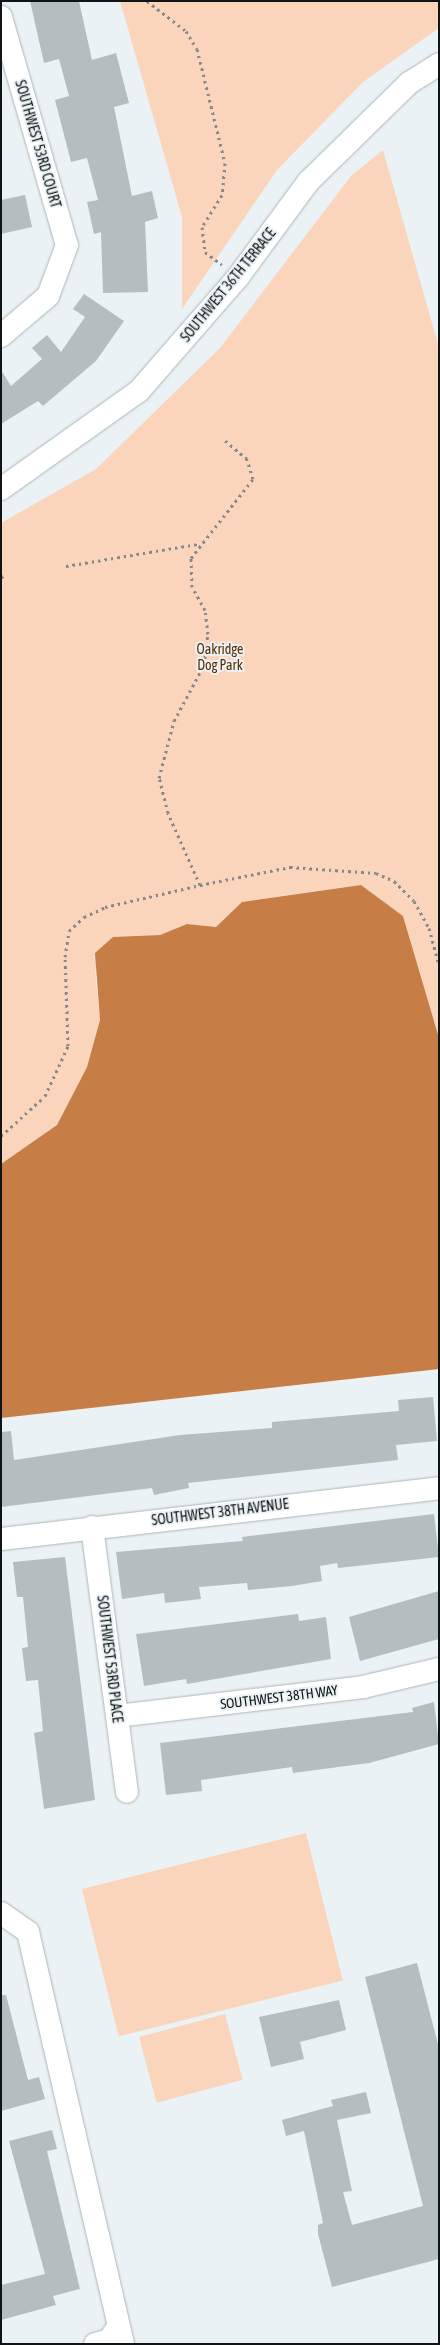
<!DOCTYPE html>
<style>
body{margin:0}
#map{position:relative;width:440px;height:2345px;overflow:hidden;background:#eaf2f5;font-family:"Asap Condensed",sans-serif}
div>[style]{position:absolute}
.green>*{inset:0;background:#fad5bb;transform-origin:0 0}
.water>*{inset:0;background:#c67e46}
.building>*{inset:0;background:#b5bdc0}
.path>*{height:3px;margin-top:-1.5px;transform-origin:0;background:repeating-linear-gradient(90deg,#84898b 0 2.5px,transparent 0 6.5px)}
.roads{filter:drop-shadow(0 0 1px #acb5b7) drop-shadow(0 0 1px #acb5b7)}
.minor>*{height:22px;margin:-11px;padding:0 11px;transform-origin:11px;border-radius:11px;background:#fff}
span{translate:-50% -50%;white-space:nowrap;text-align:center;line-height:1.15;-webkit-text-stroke:4px #eaf2f5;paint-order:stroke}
.street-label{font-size:14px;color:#111414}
.park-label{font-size:14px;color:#5c2d00}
.frame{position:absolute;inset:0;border:2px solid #111414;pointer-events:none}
</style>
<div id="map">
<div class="green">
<div style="clip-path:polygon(120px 1px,439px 1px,439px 28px,363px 82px,277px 170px,182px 309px,182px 217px)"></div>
<div style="clip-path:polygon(383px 150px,439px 348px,439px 1038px,403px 916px,361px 885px,242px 902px,216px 927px,187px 924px,160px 935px,113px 937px,95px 970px,100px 1020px,87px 1067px,57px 1125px,1px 1164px,1px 523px,96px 469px,220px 348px,351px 176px)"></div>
<div style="left:306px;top:1833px;width:152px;height:231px;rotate:76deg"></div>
<div style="left:225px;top:2014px;width:68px;height:89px;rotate:75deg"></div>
</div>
<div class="water">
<div style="clip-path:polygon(361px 885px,403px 916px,439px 1038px,439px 1369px,1px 1418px,1px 1164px,57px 1125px,87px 1067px,100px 1020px,95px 953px,113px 937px,160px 935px,187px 924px,216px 927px,242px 902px)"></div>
</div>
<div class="building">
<div style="clip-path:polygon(30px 1px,79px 1px,92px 60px,116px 53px,129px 103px,114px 107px,132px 196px,152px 191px,158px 218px,145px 222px,148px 292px,103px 293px,101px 232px,94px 234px,87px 202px,98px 200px,87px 158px,71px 162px,55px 100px,69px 96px,59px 59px,44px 63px)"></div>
<div style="clip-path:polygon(25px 195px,32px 227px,1px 234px,1px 200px)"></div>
<div style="clip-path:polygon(84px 294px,124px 321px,96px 361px,43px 406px,38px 401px,1px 424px,1px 370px,11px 386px,42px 359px,32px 348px,47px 335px,61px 352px,85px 317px,73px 309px)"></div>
<div style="clip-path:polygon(433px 1397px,437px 1441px,396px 1445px,398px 1460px,188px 1483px,189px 1488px,154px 1495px,152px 1488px,1px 1507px,1px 1432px,11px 1431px,14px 1460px,180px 1435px,272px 1428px,272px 1422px,399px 1411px,398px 1400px)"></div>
<div style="clip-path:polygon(434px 1514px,439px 1557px,338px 1568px,337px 1563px,320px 1566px,322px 1581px,292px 1586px,248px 1590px,247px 1583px,199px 1587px,201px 1599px,165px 1603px,164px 1593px,122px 1599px,116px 1552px,243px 1541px,242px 1537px)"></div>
<div style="clip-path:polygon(65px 1557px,95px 1800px,44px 1809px,34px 1733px,43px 1731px,38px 1680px,26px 1681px,22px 1648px,28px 1647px,23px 1597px,17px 1597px,13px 1562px)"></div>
<div style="clip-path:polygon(439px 1591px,439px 1639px,360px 1661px,349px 1617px)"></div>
<div style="clip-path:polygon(298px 1614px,299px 1621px,326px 1617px,331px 1659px,187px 1684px,186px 1679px,144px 1686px,136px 1634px)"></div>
<div style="clip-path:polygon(434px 1702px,439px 1744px,369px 1763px,293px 1773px,292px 1767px,201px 1780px,202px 1791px,166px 1795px,160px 1743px,413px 1712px,412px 1708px)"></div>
<div style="clip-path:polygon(417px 1963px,439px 2048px,439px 2259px,332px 2287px,318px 2234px,318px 2225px,323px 2223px,304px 2131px,286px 2136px,282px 2120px,333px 2106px,331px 2100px,366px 2092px,371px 2113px,337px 2120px,352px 2191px,343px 2192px,352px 2225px,423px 2206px,365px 1977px)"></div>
<div style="clip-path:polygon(1px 1995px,6px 1995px,28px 2080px,39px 2077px,45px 2099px,1px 2111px)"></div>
<div style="clip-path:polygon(339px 2000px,346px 2030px,300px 2042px,304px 2059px,271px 2067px,259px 2017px)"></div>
<div style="clip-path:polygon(52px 2130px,57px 2149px,47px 2151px,80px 2289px,53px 2296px,56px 2305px,1px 2320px,1px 2285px,45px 2274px,9px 2141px)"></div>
</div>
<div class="path">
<div style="left:147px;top:1px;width:49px;rotate:37.6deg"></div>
<div style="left:186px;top:31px;width:21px;rotate:59deg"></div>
<div style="left:197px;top:49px;width:117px;rotate:76.2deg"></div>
<div style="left:225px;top:163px;width:32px;rotate:95deg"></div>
<div style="left:222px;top:195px;width:38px;rotate:122deg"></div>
<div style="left:202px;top:227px;width:25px;rotate:83deg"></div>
<div style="left:205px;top:252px;width:21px;rotate:37deg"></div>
<div style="left:66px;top:566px;width:134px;rotate:-9.5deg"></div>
<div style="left:1px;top:577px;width:4px;rotate:-14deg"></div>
<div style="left:200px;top:885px;width:92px;rotate:-11.3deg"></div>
<div style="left:290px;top:867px;width:86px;rotate:4deg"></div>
<div style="left:376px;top:873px;width:20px;rotate:24deg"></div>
<div style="left:394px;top:881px;width:28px;rotate:45deg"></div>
<div style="left:414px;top:901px;width:31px;rotate:61deg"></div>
<div style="left:429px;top:928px;width:38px;rotate:75deg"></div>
<div style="left:1px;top:1136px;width:59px;rotate:-42.3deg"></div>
<div style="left:45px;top:1096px;width:55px;rotate:-65.3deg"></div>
<div style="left:68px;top:1046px;width:89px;rotate:-91.9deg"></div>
<div style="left:65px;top:957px;width:26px;rotate:-81deg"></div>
<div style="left:69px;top:931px;width:21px;rotate:-43deg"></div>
<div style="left:84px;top:917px;width:23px;rotate:-25deg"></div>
<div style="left:105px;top:907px;width:98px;rotate:-13deg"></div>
<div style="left:200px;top:885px;width:79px;rotate:-114deg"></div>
<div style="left:168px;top:813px;width:36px;rotate:-104deg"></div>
<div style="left:159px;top:778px;width:59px;rotate:-75.3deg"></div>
<div style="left:174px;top:721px;width:64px;rotate:-61.8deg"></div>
<div style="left:204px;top:665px;width:31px;rotate:-83deg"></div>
<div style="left:208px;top:634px;width:24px;rotate:-97deg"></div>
<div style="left:205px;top:610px;width:26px;rotate:-119deg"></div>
<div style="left:192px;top:587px;width:29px;rotate:-92deg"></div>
<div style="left:191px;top:558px;width:100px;rotate:-51.9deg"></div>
<div style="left:253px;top:479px;width:21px;rotate:-107deg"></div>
<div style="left:247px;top:459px;width:30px;rotate:-140deg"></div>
</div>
<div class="roads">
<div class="minor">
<div style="left:1px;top:17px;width:237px;rotate:73.9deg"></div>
<div style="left:67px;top:245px;width:54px;rotate:110.4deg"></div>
<div style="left:48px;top:296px;width:62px;rotate:139.6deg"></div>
<div style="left:1px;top:489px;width:169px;rotate:-35.4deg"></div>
<div style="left:139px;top:391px;width:151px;rotate:-49deg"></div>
<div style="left:238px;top:277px;width:118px;rotate:-53.6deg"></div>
<div style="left:308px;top:182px;width:141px;rotate:-44.4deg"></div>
<div style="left:409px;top:83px;width:36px;rotate:-32deg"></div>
<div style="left:92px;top:1527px;width:267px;rotate:82.5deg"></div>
<div style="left:1px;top:1539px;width:441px;rotate:-6.6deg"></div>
<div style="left:117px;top:1716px;width:248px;rotate:-6.7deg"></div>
<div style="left:363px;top:1687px;width:78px;rotate:-13.3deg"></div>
<div style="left:1px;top:1913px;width:33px;rotate:35deg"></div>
<div style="left:28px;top:1932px;width:423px;rotate:77deg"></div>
<div style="left:95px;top:2344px;width:15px;rotate:-16deg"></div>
<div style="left:109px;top:2340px;width:16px;rotate:-55deg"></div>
</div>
</div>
<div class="street-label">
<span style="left:38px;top:144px;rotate:74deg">SOUTHWEST 53RD COURT</span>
<span style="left:228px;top:285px;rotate:-51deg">SOUTHWEST 36TH TERRACE</span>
<span style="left:220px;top:1512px;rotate:-7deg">SOUTHWEST 38TH AVENUE</span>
<span style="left:110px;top:1659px;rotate:83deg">SOUTHWEST 53RD PLACE</span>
<span style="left:279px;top:1697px;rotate:-7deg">SOUTHWEST 38TH WAY</span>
</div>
<div class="park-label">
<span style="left:220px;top:657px">Oakridge<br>Dog Park</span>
</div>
<div class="frame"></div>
</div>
